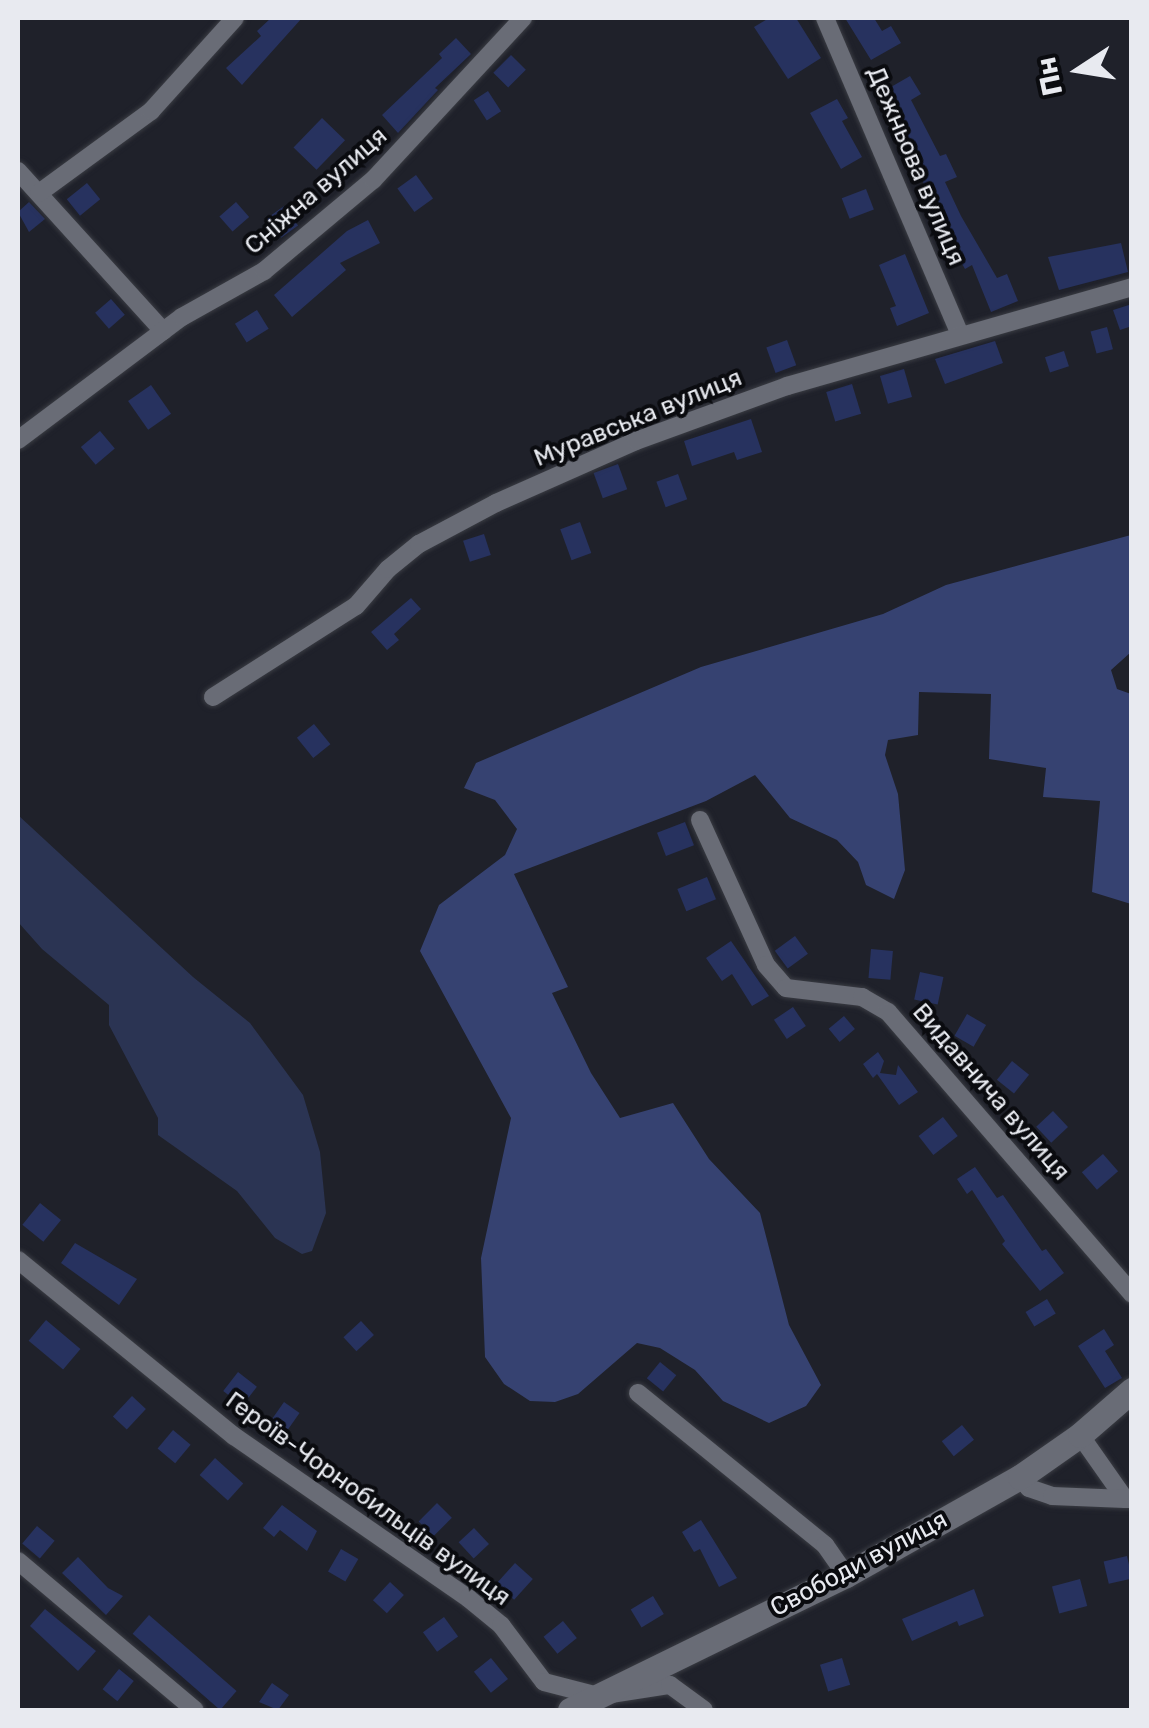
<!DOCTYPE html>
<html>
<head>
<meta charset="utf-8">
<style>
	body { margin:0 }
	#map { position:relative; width:1149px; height:1728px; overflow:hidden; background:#1f212a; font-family:Rubik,sans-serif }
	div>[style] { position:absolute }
	.green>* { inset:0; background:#2b3453 }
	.forest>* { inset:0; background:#364271 }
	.building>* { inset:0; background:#27325f; transform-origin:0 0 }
	.roads { filter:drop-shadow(0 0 2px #3a3c43) drop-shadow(0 0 2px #3a3c43) }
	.street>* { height:18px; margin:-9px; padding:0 9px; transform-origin:9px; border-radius:9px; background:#696c76 }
	.secondary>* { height:25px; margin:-12.5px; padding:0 12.5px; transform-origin:12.5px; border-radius:12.5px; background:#696c76 }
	span { translate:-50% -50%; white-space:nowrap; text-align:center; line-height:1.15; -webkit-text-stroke:8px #0a0b0f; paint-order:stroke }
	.street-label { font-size:25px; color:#e8eaf0 }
	.frame { position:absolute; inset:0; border:20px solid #e8eaf0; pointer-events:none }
	.north { position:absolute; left:1029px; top:20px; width:100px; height:100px; -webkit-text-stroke:8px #0a0b0f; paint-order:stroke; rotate:258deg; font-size:28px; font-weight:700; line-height:40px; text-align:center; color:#e8eaf0 }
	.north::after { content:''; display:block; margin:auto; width:35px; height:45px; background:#e8eaf0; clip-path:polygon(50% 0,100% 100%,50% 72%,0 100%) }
</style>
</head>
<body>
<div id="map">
	<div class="green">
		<i style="clip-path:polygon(18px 815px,193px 977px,250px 1023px,303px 1095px,320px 1152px,326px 1213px,312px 1251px,302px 1254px,275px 1238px,237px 1191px,158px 1135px,158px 1118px,109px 1025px,109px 1005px,42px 949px,18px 922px)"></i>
	</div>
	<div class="forest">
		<i style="clip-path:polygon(1131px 535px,1131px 652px,1111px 670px,1117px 689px,1131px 694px,1131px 904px,1092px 892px,1100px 801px,1043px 797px,1046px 768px,989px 759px,991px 694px,919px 692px,918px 735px,888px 740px,885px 755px,898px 794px,905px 870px,894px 899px,866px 885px,858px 862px,837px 840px,790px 818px,755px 775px,706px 801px,514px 874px,568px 987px,552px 993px,591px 1073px,620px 1118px,673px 1103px,709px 1159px,760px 1213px,789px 1325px,821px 1385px,806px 1406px,769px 1423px,723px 1401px,695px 1370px,660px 1348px,637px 1343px,578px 1394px,555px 1402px,530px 1401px,504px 1384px,485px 1357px,481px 1258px,511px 1118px,420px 951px,439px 905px,505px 855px,517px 829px,495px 800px,464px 788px,476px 763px,701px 667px,883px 614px,946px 585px)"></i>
	</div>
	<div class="building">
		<i style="clip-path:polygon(271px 18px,302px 18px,242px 85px,226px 68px,261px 36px,257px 31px)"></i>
		<i style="clip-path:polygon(769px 18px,796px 18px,821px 58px,788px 79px,754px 27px)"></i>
		<i style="clip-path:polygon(845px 18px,874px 18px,882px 31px,891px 26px,901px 43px,871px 60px)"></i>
		<i style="clip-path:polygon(456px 38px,471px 54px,435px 88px,438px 90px,398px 133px,382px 115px,442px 58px,439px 54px)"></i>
		<i style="left:511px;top:55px;width:21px;height:25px;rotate:45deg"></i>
		<i style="clip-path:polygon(910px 76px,921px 94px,911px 100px,940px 156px,946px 154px,957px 177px,945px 182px,961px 216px,997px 278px,1007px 274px,1018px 301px,991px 312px,972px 265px,965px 269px,953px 248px,958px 245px,927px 191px,899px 129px,904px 127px,884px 91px)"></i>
		<i style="left:488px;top:91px;width:24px;height:17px;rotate:57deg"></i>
		<i style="clip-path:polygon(837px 99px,848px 118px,842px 121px,862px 157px,841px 169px,810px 113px)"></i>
		<i style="left:322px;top:118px;width:32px;height:41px;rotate:44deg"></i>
		<i style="left:416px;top:175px;width:29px;height:23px;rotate:54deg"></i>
		<i style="left:87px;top:183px;width:21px;height:26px;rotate:51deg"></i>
		<i style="left:866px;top:189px;width:22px;height:26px;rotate:69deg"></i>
		<i style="clip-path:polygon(29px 202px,45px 219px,29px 232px,18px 212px)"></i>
		<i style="left:236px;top:202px;width:20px;height:22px;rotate:49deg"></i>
		<i style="left:284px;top:206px;width:24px;height:21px;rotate:54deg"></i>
		<i style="clip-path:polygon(368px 220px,380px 243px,340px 263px,346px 270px,292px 317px,274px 295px,347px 231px)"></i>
		<i style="clip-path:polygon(1121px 243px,1128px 272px,1059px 290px,1048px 257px)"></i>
		<i style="clip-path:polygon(905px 254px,929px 313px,897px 326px,890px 308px,896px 306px,879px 265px)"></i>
		<i style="left:111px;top:299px;width:21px;height:21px;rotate:49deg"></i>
		<i style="clip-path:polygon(1132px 304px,1132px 326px,1120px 330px,1113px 310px)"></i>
		<i style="left:257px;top:310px;width:22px;height:26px;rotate:58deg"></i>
		<i style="left:1107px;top:327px;width:23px;height:17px;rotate:75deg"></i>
		<i style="left:787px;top:340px;width:27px;height:22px;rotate:70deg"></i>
		<i style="clip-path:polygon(995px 341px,1003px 363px,945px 384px,935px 359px)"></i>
		<i style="left:1064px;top:351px;width:16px;height:20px;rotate:72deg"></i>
		<i style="left:904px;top:369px;width:29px;height:25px;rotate:74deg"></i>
		<i style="left:852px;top:384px;width:31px;height:27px;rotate:73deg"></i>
		<i style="left:151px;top:385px;width:35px;height:28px;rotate:55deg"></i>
		<i style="clip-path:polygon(751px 419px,762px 452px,737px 460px,734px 452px,692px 466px,684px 441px)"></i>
		<i style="left:100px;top:431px;width:23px;height:25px;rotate:50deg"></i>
		<i style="left:618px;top:464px;width:27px;height:26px;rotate:70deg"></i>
		<i style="left:678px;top:474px;width:27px;height:23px;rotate:70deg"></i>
		<i style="left:580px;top:522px;width:33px;height:21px;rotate:70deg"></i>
		<i style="left:484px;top:534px;width:22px;height:22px;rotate:72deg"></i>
		<i style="clip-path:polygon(411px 598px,421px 609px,394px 634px,399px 640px,387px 650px,371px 632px)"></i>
		<i style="left:314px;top:724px;width:26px;height:22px;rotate:51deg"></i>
		<i style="left:685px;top:822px;width:25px;height:30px;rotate:69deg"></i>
		<i style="left:707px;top:877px;width:24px;height:32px;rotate:68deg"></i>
		<i style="left:795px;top:936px;width:22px;height:25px;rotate:54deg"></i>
		<i style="clip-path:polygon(731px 941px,769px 996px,752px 1006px,732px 974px,722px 981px,706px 958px)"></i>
		<i style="left:871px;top:949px;width:22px;height:29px;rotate:5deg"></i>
		<i style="left:920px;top:972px;width:24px;height:28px;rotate:12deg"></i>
		<i style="left:793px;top:1007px;width:23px;height:23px;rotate:56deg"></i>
		<i style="left:967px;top:1014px;width:22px;height:25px;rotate:30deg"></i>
		<i style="left:844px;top:1016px;width:17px;height:20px;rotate:50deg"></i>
		<i style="clip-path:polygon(878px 1052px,884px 1061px,880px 1073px,896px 1075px,898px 1065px,918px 1092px,899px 1105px,877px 1074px,873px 1078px,863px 1064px)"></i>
		<i style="left:1012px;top:1061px;width:22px;height:24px;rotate:39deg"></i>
		<i style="left:1053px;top:1111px;width:22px;height:23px;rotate:47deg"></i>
		<i style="left:943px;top:1117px;width:24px;height:31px;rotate:52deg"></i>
		<i style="left:1103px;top:1154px;width:23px;height:28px;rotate:49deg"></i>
		<i style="clip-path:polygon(975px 1167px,997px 1198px,1003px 1195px,1042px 1251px,1046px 1249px,1064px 1273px,1040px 1291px,1002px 1244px,1005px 1241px,972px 1190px,967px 1194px,957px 1179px)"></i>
		<i style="left:40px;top:1203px;width:27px;height:28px;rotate:39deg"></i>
		<i style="clip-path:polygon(75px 1243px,137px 1279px,119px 1305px,61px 1263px)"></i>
		<i style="left:1047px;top:1299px;width:17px;height:25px;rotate:59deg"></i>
		<i style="left:46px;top:1320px;width:45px;height:27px;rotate:40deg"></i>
		<i style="left:361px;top:1321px;width:19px;height:24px;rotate:47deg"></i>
		<i style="clip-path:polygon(1104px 1329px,1114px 1345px,1105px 1351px,1122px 1378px,1105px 1388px,1078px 1346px)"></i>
		<i style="left:660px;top:1362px;width:21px;height:21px;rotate:39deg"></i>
		<i style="left:238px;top:1372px;width:24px;height:24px;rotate:38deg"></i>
		<i style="left:132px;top:1396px;width:19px;height:28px;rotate:43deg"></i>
		<i style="left:284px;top:1402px;width:19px;height:23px;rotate:35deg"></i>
		<i style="left:962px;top:1425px;width:19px;height:26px;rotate:51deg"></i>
		<i style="left:173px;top:1430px;width:23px;height:24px;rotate:40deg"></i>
		<i style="left:215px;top:1458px;width:38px;height:23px;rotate:42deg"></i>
		<i style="left:437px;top:1503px;width:21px;height:26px;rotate:45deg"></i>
		<i style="clip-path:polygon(282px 1505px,317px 1531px,307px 1551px,280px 1530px,274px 1537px,263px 1528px)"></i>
		<i style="clip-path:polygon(701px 1520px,737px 1578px,719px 1587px,700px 1549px,694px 1552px,682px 1532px)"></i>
		<i style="left:37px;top:1526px;width:23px;height:23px;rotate:40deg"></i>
		<i style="left:474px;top:1528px;width:22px;height:21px;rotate:47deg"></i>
		<i style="left:341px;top:1549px;width:20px;height:26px;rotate:30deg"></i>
		<i style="left:1127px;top:1556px;width:23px;height:24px;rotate:77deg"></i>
		<i style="clip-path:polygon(78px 1557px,108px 1588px,123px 1596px,106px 1615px,62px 1573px)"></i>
		<i style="left:515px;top:1563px;width:24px;height:28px;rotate:42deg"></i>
		<i style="left:1080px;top:1579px;width:28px;height:29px;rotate:75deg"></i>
		<i style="left:390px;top:1582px;width:19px;height:25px;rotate:43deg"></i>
		<i style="clip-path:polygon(974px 1589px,984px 1616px,959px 1626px,957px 1621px,912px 1641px,902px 1619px)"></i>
		<i style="left:653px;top:1596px;width:21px;height:26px;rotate:59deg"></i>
		<i style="clip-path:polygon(45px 1609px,96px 1651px,78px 1671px,30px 1626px)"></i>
		<i style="left:149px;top:1615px;width:116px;height:25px;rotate:41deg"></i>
		<i style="left:444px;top:1617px;width:24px;height:26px;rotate:54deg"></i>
		<i style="left:563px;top:1621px;width:22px;height:25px;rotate:51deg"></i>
		<i style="left:491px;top:1658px;width:27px;height:22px;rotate:51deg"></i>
		<i style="left:842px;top:1658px;width:28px;height:23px;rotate:73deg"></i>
		<i style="left:119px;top:1669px;width:19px;height:26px;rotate:39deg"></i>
		<i style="clip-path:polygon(272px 1683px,289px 1695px,278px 1710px,259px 1702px)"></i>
	</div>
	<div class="roads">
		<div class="street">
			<i style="left:825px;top:18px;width:344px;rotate:66.9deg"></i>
			<i style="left:18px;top:171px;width:216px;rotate:47.8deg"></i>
			<i style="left:39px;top:193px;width:139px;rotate:-36.2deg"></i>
			<i style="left:151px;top:111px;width:125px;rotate:-47.9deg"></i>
			<i style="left:18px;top:440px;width:205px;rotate:-36.9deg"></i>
			<i style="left:182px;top:317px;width:94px;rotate:-29.3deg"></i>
			<i style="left:264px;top:271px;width:142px;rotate:-39.9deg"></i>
			<i style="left:373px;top:180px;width:221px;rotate:-47.2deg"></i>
			<i style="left:213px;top:697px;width:169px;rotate:-32.5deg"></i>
			<i style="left:356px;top:606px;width:49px;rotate:-49.1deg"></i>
			<i style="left:388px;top:569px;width:40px;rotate:-39deg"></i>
			<i style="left:419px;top:544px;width:87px;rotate:-28deg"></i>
			<i style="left:496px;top:503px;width:153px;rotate:-23.9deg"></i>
			<i style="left:636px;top:441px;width:161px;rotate:-20deg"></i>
			<i style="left:787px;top:386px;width:359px;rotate:-16deg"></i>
			<i style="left:700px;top:820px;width:159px;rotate:65.5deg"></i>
			<i style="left:766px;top:965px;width:30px;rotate:49deg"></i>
			<i style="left:786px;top:988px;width:77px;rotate:6.8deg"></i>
			<i style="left:862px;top:997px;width:30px;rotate:30deg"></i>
			<i style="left:888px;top:1012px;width:373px;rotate:49.1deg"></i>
			<i style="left:18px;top:1260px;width:279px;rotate:39.2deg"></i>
			<i style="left:234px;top:1436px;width:285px;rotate:34.7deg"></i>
			<i style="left:468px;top:1598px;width:43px;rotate:39.3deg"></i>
			<i style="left:501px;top:1625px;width:71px;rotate:53deg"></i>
			<i style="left:544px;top:1682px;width:56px;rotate:14.5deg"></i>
			<i style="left:598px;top:1696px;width:73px;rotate:-8.7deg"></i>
			<i style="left:670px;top:1685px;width:42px;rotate:36.3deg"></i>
			<i style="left:638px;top:1393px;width:241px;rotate:39.1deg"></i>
			<i style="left:825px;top:1545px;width:37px;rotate:55deg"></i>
			<i style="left:1080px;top:1435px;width:78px;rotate:54.9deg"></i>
			<i style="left:1125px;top:1499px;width:6px"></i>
			<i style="left:1020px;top:1477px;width:14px;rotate:51deg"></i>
			<i style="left:1029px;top:1488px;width:24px;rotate:19deg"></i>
			<i style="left:1052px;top:1496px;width:73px;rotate:2.4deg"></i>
			<i style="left:18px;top:1561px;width:231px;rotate:40.1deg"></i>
		</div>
		<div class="secondary">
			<i style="left:570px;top:1710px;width:307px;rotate:-26.1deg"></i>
			<i style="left:846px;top:1575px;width:200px;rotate:-29.4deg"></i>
			<i style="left:1020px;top:1477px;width:73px;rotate:-35deg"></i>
			<i style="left:1080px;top:1435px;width:69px;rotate:-40.9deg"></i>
		</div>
	</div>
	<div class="street-label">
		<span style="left:916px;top:166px;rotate:67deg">Дежньова вулиця</span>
		<span style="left:316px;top:191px;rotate:-41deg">Сніжна вулиця</span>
		<span style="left:638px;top:418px;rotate:-22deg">Муравська вулиця</span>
		<span style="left:991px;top:1092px;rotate:49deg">Видавнича вулиця</span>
		<span style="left:368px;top:1499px;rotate:36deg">Героїв-Чорнобильців вулиця</span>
		<span style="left:859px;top:1564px;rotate:-28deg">Свободи вулиця</span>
	</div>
	<div class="frame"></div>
	<div class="north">Пн</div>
</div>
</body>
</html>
